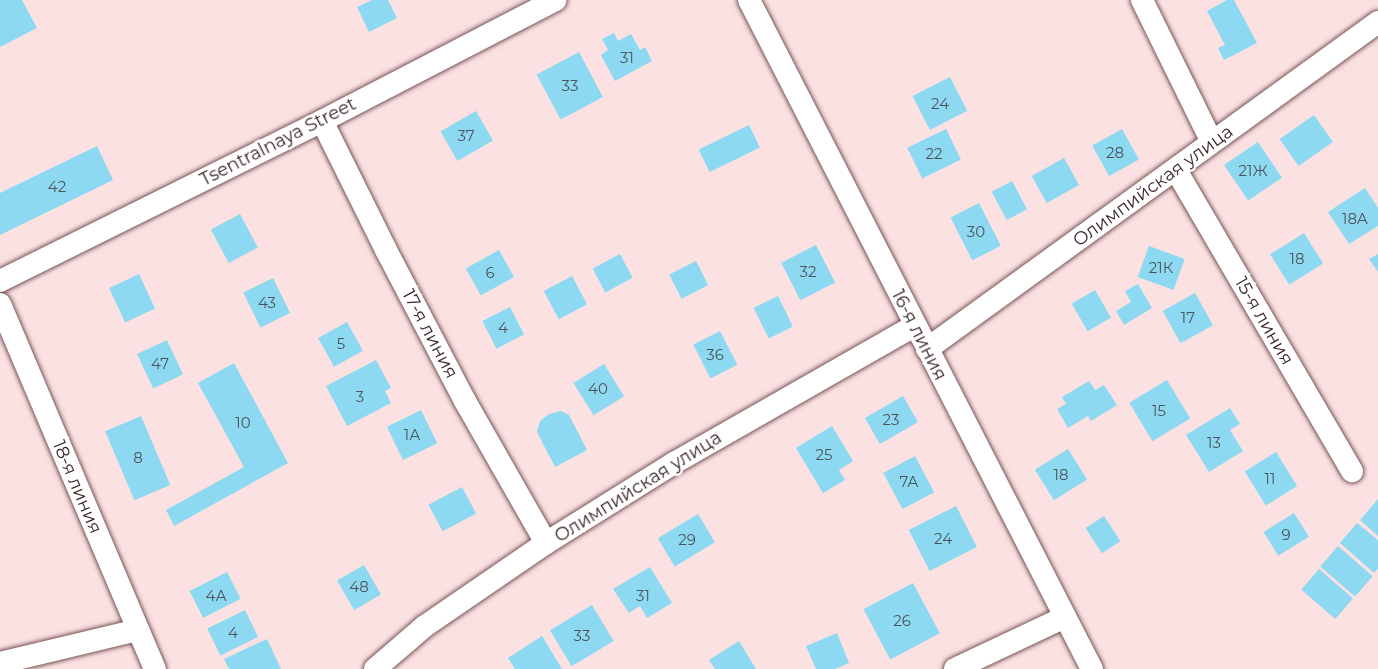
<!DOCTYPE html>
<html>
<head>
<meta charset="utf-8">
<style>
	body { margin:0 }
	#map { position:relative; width:1378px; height:669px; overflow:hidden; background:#fbe1e2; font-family:Montserrat,sans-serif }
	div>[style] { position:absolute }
	.building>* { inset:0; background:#8dd9f2; transform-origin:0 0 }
	.roads { filter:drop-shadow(0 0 2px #785456) drop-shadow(0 0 2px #785456) }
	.street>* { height:22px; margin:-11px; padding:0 11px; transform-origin:11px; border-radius:11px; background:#fff }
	span { translate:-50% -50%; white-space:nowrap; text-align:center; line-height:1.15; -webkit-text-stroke:5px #fff; paint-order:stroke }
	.number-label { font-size:15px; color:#4d545b }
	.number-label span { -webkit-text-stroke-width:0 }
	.street-label { font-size:18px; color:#382829 }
</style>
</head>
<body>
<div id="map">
	<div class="building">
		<i style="clip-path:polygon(0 0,22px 0,37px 28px,0 47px)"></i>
		<i style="clip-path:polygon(372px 0,388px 0,397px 18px,369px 32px,357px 7px)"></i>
		<i style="clip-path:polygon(1227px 0,1234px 0,1257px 43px,1224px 60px,1218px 48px,1225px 45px,1207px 11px)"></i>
		<i style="clip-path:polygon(614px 33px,618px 41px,631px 34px,640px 50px,645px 47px,652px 61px,615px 81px,601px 55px,608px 50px,602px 39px)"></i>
		<i style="left:579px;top:52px;width:51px;height:48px;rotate:62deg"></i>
		<i style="left:950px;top:77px;width:38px;height:42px;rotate:63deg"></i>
		<i style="left:476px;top:111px;width:34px;height:41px;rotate:60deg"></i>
		<i style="left:1314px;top:115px;width:33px;height:42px;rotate:55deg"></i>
		<i style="left:749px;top:125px;width:25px;height:56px;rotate:64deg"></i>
		<i style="left:946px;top:129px;width:34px;height:43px;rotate:64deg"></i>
		<i style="left:1122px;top:129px;width:35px;height:34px;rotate:61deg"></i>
		<i style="left:1258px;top:142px;width:43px;height:41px;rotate:56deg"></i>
		<i style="clip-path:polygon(97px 146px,113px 180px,0 235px,0 193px)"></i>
		<i style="left:1064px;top:158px;width:31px;height:37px;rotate:61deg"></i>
		<i style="left:1012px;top:181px;width:32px;height:23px;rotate:62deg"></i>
		<i style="clip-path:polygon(1365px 188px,1378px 208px,1378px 226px,1349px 244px,1328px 212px)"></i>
		<i style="left:979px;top:203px;width:48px;height:32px;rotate:63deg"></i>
		<i style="left:240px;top:214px;width:38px;height:33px;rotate:62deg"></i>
		<i style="left:1304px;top:233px;width:36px;height:40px;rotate:58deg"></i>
		<i style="left:816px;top:245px;width:42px;height:39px;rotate:63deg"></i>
		<i style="left:1149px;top:246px;width:38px;height:33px;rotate:20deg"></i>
		<i style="left:499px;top:250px;width:31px;height:38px;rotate:61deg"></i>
		<i style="left:620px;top:254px;width:27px;height:31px;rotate:62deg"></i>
		<i style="clip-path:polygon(1378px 254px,1378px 272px,1369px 259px)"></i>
		<i style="left:696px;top:261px;width:27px;height:30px;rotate:63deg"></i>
		<i style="left:139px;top:274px;width:38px;height:33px;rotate:65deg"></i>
		<i style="left:572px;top:276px;width:32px;height:32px;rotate:62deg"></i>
		<i style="left:273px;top:278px;width:39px;height:33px;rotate:64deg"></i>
		<i style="clip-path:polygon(1138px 284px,1152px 308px,1124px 325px,1116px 311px,1131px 302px,1125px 291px)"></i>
		<i style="left:1095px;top:290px;width:32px;height:27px;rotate:60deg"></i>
		<i style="left:1195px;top:293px;width:37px;height:37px;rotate:61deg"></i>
		<i style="left:778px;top:296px;width:34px;height:27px;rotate:64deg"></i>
		<i style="left:510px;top:307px;width:31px;height:31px;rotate:63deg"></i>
		<i style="left:347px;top:322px;width:33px;height:33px;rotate:61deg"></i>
		<i style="left:720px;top:331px;width:38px;height:30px;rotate:63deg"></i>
		<i style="left:167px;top:340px;width:38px;height:33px;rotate:65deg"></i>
		<i style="clip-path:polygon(376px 360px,391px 388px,385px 391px,391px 403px,347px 426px,326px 386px)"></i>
		<i style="clip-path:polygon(234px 363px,288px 463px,174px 526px,166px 510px,244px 467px,198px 383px)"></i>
		<i style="left:604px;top:364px;width:38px;height:36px;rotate:58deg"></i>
		<i style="left:1167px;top:380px;width:45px;height:44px;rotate:59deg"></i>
		<i style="clip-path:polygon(1089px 381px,1095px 390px,1104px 385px,1117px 405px,1091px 421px,1088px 416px,1068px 428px,1057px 409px,1066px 404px,1062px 397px)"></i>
		<i style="left:903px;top:396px;width:30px;height:44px;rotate:60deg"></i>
		<i style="clip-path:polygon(1230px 408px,1240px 424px,1230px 430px,1243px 451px,1209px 472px,1186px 435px)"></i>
		<i style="left:421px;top:410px;width:37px;height:38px;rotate:64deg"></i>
		<i style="clip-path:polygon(561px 411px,569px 415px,587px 450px,555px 467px,537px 432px,540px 421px,549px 414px)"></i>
		<i style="left:141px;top:416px;width:75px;height:39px;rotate:67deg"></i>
		<i style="clip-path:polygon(832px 426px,853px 461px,839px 470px,845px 480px,823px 493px,796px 448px)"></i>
		<i style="left:1068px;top:449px;width:36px;height:39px;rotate:58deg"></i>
		<i style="left:1276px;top:452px;width:40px;height:37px;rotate:58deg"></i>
		<i style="left:915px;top:456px;width:41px;height:36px;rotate:62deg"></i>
		<i style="left:462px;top:487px;width:30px;height:38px;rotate:62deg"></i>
		<i style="clip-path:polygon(1378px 499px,1378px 536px,1360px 520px)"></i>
		<i style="left:956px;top:506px;width:46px;height:53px;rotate:63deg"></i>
		<i style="left:1294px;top:513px;width:28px;height:36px;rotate:58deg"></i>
		<i style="left:698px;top:514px;width:33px;height:47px;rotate:59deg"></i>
		<i style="left:1104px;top:516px;width:30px;height:22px;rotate:57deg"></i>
		<i style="clip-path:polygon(1357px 523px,1378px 540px,1378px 569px,1374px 573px,1340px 543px)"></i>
		<i style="left:1338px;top:546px;width:46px;height:27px;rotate:41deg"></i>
		<i style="left:364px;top:565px;width:34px;height:31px;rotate:60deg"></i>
		<i style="clip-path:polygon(650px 567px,672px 603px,647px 618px,640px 606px,629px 613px,613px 589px)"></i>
		<i style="left:1319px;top:569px;width:45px;height:27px;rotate:41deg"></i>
		<i style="left:227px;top:572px;width:30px;height:42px;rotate:63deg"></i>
		<i style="left:913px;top:583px;width:57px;height:56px;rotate:62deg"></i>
		<i style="left:592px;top:605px;width:42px;height:49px;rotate:59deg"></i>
		<i style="left:245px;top:610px;width:30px;height:42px;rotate:64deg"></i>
		<i style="clip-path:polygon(837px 633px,849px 663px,835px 669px,816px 669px,806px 646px)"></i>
		<i style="clip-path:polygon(542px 636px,562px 669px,515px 669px,508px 658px)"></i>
		<i style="clip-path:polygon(267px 639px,281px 669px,229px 669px,224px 659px)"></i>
		<i style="clip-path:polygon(739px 641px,756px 669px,715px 669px,709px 660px)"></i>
	</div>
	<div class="roads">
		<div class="street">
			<i style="left:749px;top:0;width:752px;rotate:62.86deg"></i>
			<i style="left:1142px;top:0;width:158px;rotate:63.8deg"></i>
			<i style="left:322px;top:121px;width:144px;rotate:63.6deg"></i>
			<i style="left:386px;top:250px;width:170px;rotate:62.4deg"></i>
			<i style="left:465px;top:401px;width:163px;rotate:60.3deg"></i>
			<i style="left:1176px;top:170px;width:349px;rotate:59.7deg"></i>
			<i style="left:0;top:281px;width:360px;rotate:-26.4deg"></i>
			<i style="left:322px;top:121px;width:263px;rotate:-27.4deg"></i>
			<i style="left:0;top:304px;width:397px;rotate:67deg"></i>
			<i style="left:927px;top:349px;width:557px;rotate:-35.94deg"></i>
			<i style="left:0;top:663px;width:141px;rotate:-13.5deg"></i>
			<i style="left:375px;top:669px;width:66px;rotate:-40.7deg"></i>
			<i style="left:425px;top:626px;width:147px;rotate:-34.4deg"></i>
			<i style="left:546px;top:543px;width:151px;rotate:-32deg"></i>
			<i style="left:674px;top:463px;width:276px;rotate:-29.7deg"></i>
			<i style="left:955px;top:669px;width:122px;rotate:-25.3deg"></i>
		</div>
	</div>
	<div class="number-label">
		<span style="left:627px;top:58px">31</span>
		<span style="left:570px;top:86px">33</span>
		<span style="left:940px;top:104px">24</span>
		<span style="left:466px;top:136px">37</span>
		<span style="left:1115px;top:153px">28</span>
		<span style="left:934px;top:154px">22</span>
		<span style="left:1253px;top:171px">21Ж</span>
		<span style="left:57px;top:187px">42</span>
		<span style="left:1355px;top:219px">18А</span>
		<span style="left:976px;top:232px">30</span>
		<span style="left:1297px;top:259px">18</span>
		<span style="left:1161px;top:268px">21К</span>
		<span style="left:808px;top:272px">32</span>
		<span style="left:490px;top:273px">6</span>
		<span style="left:267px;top:303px">43</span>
		<span style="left:1188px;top:318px">17</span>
		<span style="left:503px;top:328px">4</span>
		<span style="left:341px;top:344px">5</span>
		<span style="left:715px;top:355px">36</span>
		<span style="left:160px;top:364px">47</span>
		<span style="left:598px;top:389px">40</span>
		<span style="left:360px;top:397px">3</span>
		<span style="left:1159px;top:411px">15</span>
		<span style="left:891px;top:420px">23</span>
		<span style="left:243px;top:423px">10</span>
		<span style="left:412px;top:435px">1А</span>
		<span style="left:1214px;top:443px">13</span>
		<span style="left:824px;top:455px">25</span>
		<span style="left:138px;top:458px">8</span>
		<span style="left:1061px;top:475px">18</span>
		<span style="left:1270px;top:479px">11</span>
		<span style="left:909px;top:482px">7А</span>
		<span style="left:1286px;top:535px">9</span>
		<span style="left:943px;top:539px">24</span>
		<span style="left:687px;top:540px">29</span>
		<span style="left:359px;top:587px">48</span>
		<span style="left:216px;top:596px">4А</span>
		<span style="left:643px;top:596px">31</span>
		<span style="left:902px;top:621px">26</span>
		<span style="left:233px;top:633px">4</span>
		<span style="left:582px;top:636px">33</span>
	</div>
	<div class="street-label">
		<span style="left:278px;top:142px;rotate:-27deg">Tsentralnaya Street</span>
		<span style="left:1153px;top:186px;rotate:-36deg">Олимпийская улица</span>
		<span style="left:1264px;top:321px;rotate:60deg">15-я линия</span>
		<span style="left:430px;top:334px;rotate:62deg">17-я линия</span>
		<span style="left:919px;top:335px;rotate:63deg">16-я линия</span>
		<span style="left:77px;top:487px;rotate:67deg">18-я линия</span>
		<span style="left:638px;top:487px;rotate:-32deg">Олимпийская улица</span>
	</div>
</div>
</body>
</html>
